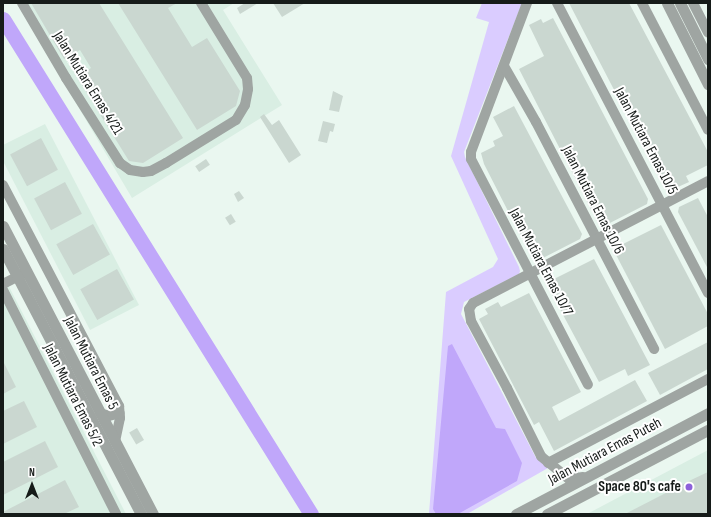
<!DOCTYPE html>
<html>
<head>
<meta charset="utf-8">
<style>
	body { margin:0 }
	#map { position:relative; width:711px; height:517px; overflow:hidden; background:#eaf7f0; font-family:"Sofia Sans Condensed",sans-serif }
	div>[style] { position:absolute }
	.built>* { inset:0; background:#d9eee3 }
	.green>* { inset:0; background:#daccff }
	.water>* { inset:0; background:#c0a7fa }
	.river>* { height:15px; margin:-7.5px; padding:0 7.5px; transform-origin:7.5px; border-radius:7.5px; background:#c0a7fa }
	.building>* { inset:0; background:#cad7d0; transform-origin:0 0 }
	.minor>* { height:10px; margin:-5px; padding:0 5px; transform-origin:5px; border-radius:5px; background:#9fa5a2 }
	.tertiary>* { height:11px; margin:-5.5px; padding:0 5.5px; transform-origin:5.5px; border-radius:5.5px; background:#9fa5a2 }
	.dots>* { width:11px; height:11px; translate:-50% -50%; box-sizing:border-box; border:2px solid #fff; border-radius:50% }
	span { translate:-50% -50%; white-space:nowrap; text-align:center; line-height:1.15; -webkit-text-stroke:4px #fff; paint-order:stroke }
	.street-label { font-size:15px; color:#161b19 }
	.poi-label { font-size:15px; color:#161b19; font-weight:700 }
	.right { translate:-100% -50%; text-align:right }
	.frame { position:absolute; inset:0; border:4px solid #161b19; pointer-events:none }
	.north { position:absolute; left:12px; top:465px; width:40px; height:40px; -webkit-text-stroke:3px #fff; paint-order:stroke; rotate:0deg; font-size:11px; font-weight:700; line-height:16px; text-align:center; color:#161b19 }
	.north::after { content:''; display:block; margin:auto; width:14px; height:18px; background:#161b19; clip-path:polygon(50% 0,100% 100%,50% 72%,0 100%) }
</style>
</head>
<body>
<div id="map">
	<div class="built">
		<i style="clip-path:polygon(17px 3px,234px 3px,223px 10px,282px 105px,132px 198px)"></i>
		<i style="clip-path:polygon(45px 124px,139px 305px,90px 330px,3px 161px,3px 145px)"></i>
		<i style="clip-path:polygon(3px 275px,126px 514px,3px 514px)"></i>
		<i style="clip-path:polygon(708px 450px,708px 514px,587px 514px)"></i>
	</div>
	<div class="green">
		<i style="clip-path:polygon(482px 3px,522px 3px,464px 152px,465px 157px,519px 267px,520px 271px,519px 274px,464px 302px,461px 314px,536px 458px,548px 468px,467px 514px,429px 514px,446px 292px,493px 267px,498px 259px,451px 156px,489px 22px,476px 18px)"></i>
	</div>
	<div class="water">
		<i style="clip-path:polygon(452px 344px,496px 428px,505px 429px,522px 463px,517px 481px,458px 514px,436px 514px,433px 509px,448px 346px)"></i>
	</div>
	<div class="river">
		<i style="left:3px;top:19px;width:583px;rotate:58.11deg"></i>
	</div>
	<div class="building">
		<i style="clip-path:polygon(31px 3px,99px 3px,183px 138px,143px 163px,129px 161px,77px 77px,91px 68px,80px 50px,64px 59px)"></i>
		<i style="clip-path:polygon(118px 3px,177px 3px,168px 8px,192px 47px,207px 38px,240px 91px,236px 106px,197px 130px)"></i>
		<i style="clip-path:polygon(245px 3px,258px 3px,240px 14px,237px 8px)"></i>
		<i style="clip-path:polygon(273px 3px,305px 3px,282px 17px)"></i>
		<i style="clip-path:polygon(569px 3px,629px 3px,708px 152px,708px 165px,686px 176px,689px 182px,669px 191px,666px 190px)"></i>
		<i style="clip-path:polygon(553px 18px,648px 199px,647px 204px,604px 226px,599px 225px,519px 69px,544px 56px,529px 25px,541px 19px,543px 23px)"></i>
		<i style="clip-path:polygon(333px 91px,343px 96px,339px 112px,329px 110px)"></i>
		<i style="clip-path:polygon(514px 106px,582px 234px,580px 239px,539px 260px,536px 254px,531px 256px,484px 164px,481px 153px,495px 146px,493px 141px,503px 136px,493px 117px)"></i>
		<i style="clip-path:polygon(264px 114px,272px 125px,279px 120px,301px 155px,289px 163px,260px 117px)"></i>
		<i style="clip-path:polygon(323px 121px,335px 124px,333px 132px,330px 131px,327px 143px,318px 141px)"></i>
		<i style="left:41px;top:138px;width:36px;height:35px;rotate:62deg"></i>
		<i style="left:206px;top:159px;width:7px;height:13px;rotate:56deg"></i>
		<i style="left:65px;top:182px;width:36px;height:35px;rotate:62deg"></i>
		<i style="clip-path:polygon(239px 191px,244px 198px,238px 202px,234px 194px)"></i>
		<i style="clip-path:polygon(698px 198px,708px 217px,708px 269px,678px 212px,679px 207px)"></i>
		<i style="left:231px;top:214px;width:9px;height:7px;rotate:58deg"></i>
		<i style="left:93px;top:224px;width:35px;height:42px;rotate:61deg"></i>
		<i style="clip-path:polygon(661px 225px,708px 314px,708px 326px,665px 349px,613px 249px)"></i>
		<i style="clip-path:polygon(594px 259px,650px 365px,628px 376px,625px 369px,599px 382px,546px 283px)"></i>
		<i style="left:117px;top:269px;width:35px;height:42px;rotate:61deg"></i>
		<i style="clip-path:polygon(529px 293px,581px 392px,552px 407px,559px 421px,635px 380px,647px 401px,554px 451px,539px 422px,534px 425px,479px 319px,488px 314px,485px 309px,498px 302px,501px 307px)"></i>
		<i style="clip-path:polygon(708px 342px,708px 369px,660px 395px,648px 373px)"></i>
		<i style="clip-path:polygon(3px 361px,16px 387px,3px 394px)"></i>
		<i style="clip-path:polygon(24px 401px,37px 427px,3px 444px,3px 411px)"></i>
		<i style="left:137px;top:428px;width:14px;height:9px;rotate:60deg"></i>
		<i style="clip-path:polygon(45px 441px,58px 467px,3px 495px,3px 462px)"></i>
		<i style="clip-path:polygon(708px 472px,708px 514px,625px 514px,691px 480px)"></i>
		<i style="clip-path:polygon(65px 480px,79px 507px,64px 514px,3px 514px,3px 512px)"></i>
	</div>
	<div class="minor">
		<i style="left:22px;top:3px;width:87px;rotate:59.6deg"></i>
		<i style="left:66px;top:78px;width:101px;rotate:57.6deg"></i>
		<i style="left:120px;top:163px;width:12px;rotate:35deg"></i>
		<i style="left:130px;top:170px;width:13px;rotate:9deg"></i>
		<i style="left:143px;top:172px;width:8px;rotate:-7deg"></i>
		<i style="left:151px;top:171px;width:17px;rotate:-28deg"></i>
		<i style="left:166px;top:163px;width:82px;rotate:-31.6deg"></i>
		<i style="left:236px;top:120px;width:17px;rotate:-59deg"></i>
		<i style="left:245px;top:105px;width:16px;rotate:-79deg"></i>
		<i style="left:248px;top:89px;width:11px;rotate:-95deg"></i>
		<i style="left:247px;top:78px;width:88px;rotate:-121.5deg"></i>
		<i style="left:527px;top:3px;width:159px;rotate:110.6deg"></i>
		<i style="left:471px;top:152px;width:7px;rotate:90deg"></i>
		<i style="left:471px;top:159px;width:254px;rotate:62.6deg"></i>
		<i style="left:557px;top:3px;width:327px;rotate:62.5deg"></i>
		<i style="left:642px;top:3px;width:143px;rotate:62.5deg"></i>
		<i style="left:693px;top:3px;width:33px;rotate:63deg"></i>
		<i style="left:504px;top:66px;width:64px;rotate:60.3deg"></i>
		<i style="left:536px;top:122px;width:256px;rotate:62.5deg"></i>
		<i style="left:3px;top:185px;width:250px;rotate:62.3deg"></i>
		<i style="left:119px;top:406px;width:12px;rotate:85deg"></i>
		<i style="left:120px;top:418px;width:24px;rotate:102deg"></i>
		<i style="left:3px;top:284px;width:25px;rotate:-27deg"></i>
		<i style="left:3px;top:290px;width:251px;rotate:63.2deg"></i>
		<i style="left:100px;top:413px;width:9px;rotate:18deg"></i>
		<i style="left:109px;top:416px;width:11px;rotate:-15deg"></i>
		<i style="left:548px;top:463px;width:181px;rotate:-27.7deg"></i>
		<i style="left:583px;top:477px;width:14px;rotate:172deg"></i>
		<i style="left:569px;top:479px;width:36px;rotate:-141deg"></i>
		<i style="left:541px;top:456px;width:76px;rotate:-116.6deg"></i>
		<i style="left:507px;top:388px;width:76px;rotate:-118.2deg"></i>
		<i style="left:471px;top:321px;width:12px;rotate:-99deg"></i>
		<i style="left:469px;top:309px;width:7px;rotate:-56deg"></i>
		<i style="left:473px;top:303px;width:265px;rotate:-27.4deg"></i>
	</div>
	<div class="tertiary">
		<i style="left:667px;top:3px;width:91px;rotate:63.2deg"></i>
		<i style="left:680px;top:3px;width:63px;rotate:63.4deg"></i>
		<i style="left:3px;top:226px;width:325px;rotate:62.5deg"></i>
		<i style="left:3px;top:249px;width:299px;rotate:62.5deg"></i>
		<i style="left:516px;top:514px;width:217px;rotate:-27.7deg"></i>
		<i style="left:547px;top:514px;width:182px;rotate:-27.6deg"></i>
	</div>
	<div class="dots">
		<i style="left:689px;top:487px;background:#8d60da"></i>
	</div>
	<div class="street-label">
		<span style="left:88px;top:83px;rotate:58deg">Jalan Mutiara Emas 4/21</span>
		<span style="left:646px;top:141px;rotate:62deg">Jalan Mutiara Emas 10/5</span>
		<span style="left:593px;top:200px;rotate:63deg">Jalan Mutiara Emas 10/6</span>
		<span style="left:541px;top:262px;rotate:62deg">Jalan Mutiara Emas 10/7</span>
		<span style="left:91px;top:363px;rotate:63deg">Jalan Mutiara Emas 5</span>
		<span style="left:73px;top:395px;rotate:63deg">Jalan Mutiara Emas 5/2</span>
		<span style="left:605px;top:451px;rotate:-28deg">Jalan Mutiara Emas Puteh</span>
	</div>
	<div class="poi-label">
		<span class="right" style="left:681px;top:487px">Space 80's cafe</span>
	</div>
	<div class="frame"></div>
	<div class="north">N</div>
</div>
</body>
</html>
